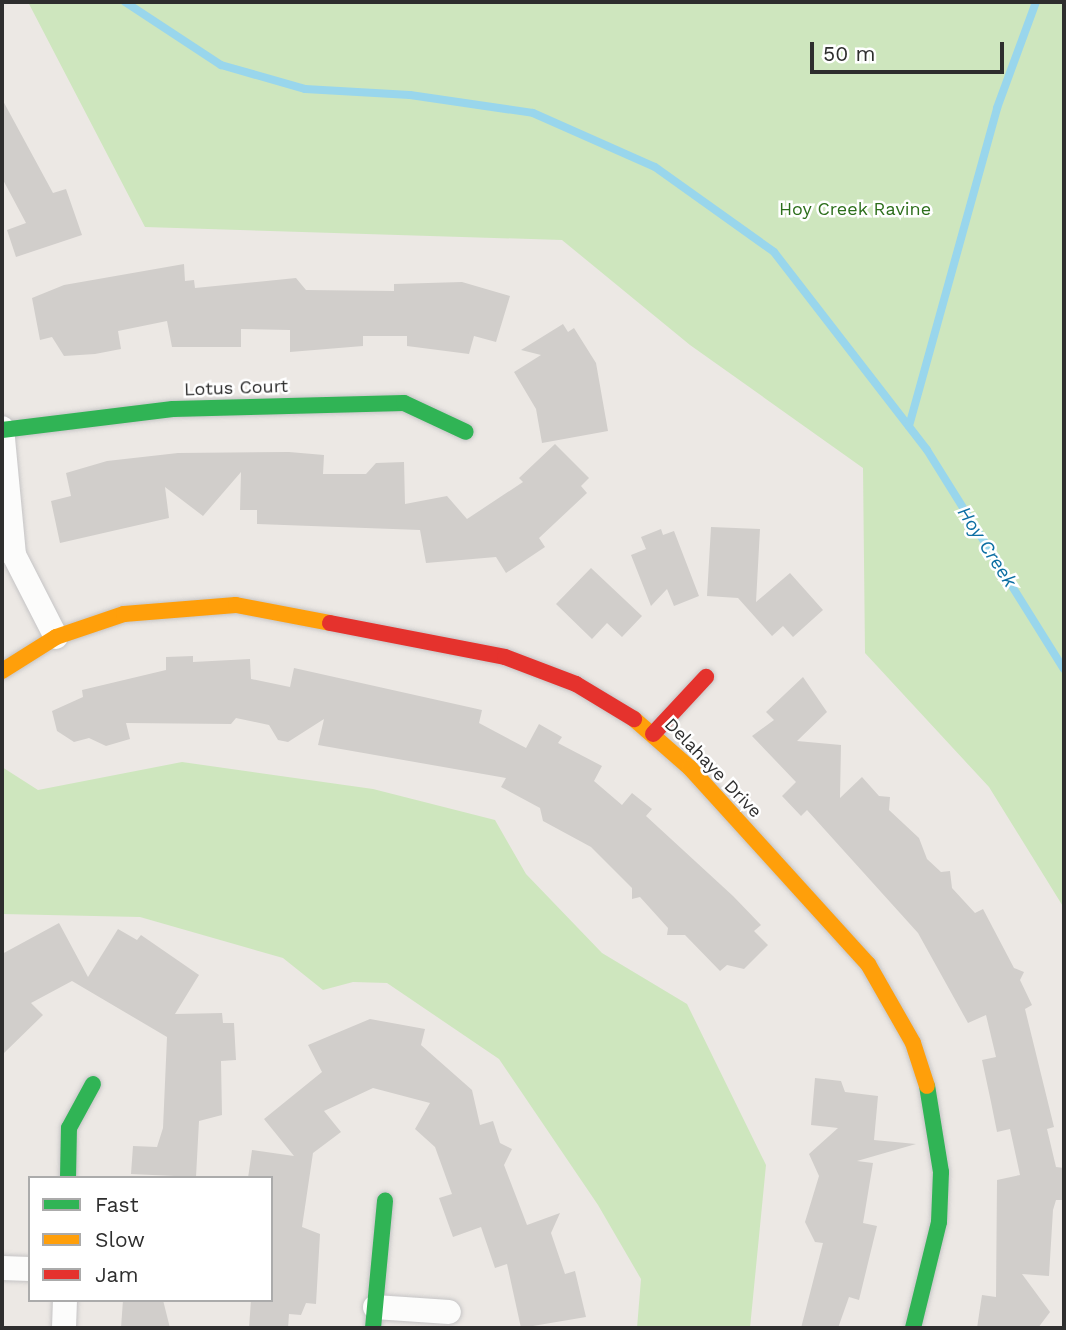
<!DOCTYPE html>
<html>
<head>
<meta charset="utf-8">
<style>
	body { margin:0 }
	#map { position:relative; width:1066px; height:1330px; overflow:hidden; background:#ece8e4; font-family:"Work Sans",sans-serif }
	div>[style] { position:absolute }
	.green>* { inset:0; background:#cee6be }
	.stream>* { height:8px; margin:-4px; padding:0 4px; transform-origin:4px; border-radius:4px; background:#99d6ec }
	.building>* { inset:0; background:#d1cecb }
	.roads { filter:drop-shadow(0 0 2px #c5c4c5) drop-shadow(0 0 2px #c5c4c5) }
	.street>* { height:24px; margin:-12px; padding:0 12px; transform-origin:12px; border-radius:12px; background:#fcfcfb }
	.fast>* { height:16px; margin:-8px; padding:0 8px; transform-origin:8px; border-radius:8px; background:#30b455 }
	.slow>* { height:16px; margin:-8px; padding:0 8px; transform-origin:8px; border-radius:8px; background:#ff9f0a }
	.jam>* { height:16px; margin:-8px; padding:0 8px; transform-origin:8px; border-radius:8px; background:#e5322d }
	span { translate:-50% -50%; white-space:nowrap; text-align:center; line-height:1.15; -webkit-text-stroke:5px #fff; paint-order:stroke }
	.park-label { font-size:18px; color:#2c6e1b }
	.street-label { font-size:18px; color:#2e2e2e }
	.water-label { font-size:19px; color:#0d6fa3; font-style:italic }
	.frame { position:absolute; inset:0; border:4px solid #2e2e2e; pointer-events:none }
	.legend { position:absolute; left:28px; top:1176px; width:245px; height:126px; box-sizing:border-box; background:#fff; border:2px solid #ababab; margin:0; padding:9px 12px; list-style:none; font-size:21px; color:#2e2e2e }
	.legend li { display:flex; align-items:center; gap:14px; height:35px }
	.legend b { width:35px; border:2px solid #ababab }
	.scale { position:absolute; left:810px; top:42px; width:194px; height:32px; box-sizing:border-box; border:4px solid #2e2e2e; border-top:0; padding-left:9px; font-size:21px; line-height:24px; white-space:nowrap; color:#2e2e2e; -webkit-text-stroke:5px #fff; paint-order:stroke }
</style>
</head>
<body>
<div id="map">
	<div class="green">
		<i style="clip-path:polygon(28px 2px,1064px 2px,1064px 908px,989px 787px,865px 653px,863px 468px,690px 345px,562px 240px,145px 227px)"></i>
		<i style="clip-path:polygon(182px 762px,373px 789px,495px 820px,526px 874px,602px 953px,687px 1004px,766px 1165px,750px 1328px,637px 1328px,641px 1279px,598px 1205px,499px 1059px,387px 983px,353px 982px,323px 990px,283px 958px,140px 917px,2px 914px,2px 767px,38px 790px)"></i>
	</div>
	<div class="stream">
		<i style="left:125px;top:2px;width:115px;rotate:33.3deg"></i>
		<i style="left:221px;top:65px;width:87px;rotate:15.9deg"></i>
		<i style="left:305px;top:89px;width:105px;rotate:3.3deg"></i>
		<i style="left:410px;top:95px;width:124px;rotate:8.3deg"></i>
		<i style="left:533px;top:113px;width:133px;rotate:23.9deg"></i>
		<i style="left:655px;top:167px;width:146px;rotate:35.5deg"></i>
		<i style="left:774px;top:252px;width:250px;rotate:52.3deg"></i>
		<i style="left:927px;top:450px;width:258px;rotate:58deg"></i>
		<i style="left:909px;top:426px;width:330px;rotate:-74.5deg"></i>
		<i style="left:997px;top:108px;width:113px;rotate:-69.8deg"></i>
	</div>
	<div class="building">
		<i style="clip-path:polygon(2px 99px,53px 193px,66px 189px,82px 235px,16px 257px,7px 230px,26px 223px,2px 178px)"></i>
		<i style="clip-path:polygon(184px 264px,185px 281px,194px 280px,195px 288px,296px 278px,306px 290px,394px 291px,394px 284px,462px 282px,510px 296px,496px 342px,474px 336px,469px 354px,407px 346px,407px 336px,363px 336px,363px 346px,290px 352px,290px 330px,241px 329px,241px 347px,172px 347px,167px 321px,118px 331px,121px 349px,95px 354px,64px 356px,52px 337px,40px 340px,32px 298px,64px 285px)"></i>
		<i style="clip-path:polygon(563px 324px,568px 332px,574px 328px,596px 363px,608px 431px,542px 443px,536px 409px,514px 372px,541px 355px,521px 350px)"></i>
		<i style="clip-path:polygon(555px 444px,589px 478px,581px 486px,587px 493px,539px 538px,545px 547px,506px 573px,496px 557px,426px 563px,420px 530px,257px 524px,257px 510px,240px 510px,241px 472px,203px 516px,165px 487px,169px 518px,60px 543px,51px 501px,71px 496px,66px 473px,107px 461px,178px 453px,289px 452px,324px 455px,323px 474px,366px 474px,376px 463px,404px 462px,405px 504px,447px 496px,467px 519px,523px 482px,519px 478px)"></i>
		<i style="clip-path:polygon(711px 527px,760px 529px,756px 602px,790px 573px,823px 610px,793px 637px,783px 626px,772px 636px,738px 598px,707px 596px)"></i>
		<i style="clip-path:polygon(661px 529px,663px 535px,674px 531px,699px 596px,674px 606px,667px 589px,651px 606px,631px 555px,646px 549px,641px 537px)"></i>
		<i style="clip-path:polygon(591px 568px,642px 616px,622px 637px,607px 623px,592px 639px,556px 604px)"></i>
		<i style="clip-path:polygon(193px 656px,193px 662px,250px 659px,251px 679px,290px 687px,294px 668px,482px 710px,479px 723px,526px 748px,539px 724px,562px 737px,558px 743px,602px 766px,594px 781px,622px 805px,632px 793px,652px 809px,646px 816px,733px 896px,761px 925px,754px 931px,768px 945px,744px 969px,727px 965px,720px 971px,685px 935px,667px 935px,668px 928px,640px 897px,632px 899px,632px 888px,591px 847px,543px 821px,540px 808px,501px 787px,506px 778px,318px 745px,324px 719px,288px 742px,278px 740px,269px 725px,236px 718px,231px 724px,126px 723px,130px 739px,106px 746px,89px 738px,74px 742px,57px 731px,52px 711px,83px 697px,82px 690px,166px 670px,166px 657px)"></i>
		<i style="clip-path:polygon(803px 677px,827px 712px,797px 741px,841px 745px,840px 798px,862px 777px,879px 796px,890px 797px,889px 810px,919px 838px,927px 859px,941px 872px,950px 871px,952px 888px,975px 913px,983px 909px,1014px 968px,1024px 972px,1020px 980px,1032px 1005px,1025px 1009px,1054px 1127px,1047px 1129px,1056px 1167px,1064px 1168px,1062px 1200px,1056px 1200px,1053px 1210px,1049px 1276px,1022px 1274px,1050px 1312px,1038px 1328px,977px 1328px,982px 1295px,996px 1297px,997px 1180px,1020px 1175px,1010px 1129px,997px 1132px,991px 1102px,982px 1060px,996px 1057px,986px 1015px,968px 1023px,918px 933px,807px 810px,801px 816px,782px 796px,796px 782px,752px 736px,774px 720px,766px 712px)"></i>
		<i style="clip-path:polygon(59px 923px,88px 977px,118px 929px,137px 940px,141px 935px,199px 975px,175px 1014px,222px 1013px,223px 1023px,234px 1023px,236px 1060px,221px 1061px,222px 1115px,199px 1121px,196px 1177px,131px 1174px,133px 1146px,157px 1147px,163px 1128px,167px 1037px,72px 981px,31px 1003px,43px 1015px,2px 1055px,2px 954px)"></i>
		<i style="clip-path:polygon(370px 1019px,425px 1029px,421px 1045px,472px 1090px,480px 1125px,493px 1121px,500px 1143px,512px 1149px,504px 1165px,527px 1225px,560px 1213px,551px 1233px,565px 1274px,575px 1271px,586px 1317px,521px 1328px,507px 1264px,495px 1268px,481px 1227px,453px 1237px,439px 1198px,452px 1194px,435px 1147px,415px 1129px,430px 1103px,373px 1088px,324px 1111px,341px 1132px,313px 1153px,302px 1227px,320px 1234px,316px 1304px,306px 1303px,301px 1315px,289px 1314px,288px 1328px,249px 1328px,251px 1300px,271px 1300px,271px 1178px,248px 1178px,252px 1150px,294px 1156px,264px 1119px,322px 1072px,308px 1045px)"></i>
		<i style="clip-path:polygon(815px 1078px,841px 1081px,845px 1092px,878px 1096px,874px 1140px,916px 1144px,857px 1161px,873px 1163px,863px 1223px,877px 1226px,859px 1300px,849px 1297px,838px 1328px,801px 1328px,823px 1243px,815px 1242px,805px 1222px,819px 1176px,809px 1154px,838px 1128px,811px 1125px)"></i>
		<i style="clip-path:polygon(123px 1300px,163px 1300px,170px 1328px,121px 1328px)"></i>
	</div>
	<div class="roads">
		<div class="street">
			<i style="left:2px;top:428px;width:128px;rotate:84.6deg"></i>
			<i style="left:14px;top:555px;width:92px;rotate:62.9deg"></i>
			<i style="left:2px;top:1268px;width:28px;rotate:2deg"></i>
			<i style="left:375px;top:1307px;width:74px;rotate:3.9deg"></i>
			<i style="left:64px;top:1328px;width:28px;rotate:-88deg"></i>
		</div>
		<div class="fast">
			<i style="left:2px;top:430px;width:172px;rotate:-7deg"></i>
			<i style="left:173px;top:409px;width:231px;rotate:-1.5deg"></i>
			<i style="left:404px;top:403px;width:68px;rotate:25.1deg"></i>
			<i style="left:68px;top:1178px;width:50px;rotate:-88.9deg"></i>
			<i style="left:69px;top:1128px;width:50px;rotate:-61.4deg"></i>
			<i style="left:373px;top:1328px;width:128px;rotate:-84.6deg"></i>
			<i style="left:913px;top:1328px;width:109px;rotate:-76.2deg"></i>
			<i style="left:939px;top:1222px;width:50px;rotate:-87.7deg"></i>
			<i style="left:941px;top:1172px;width:87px;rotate:-99.2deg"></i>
		</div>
		<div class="slow">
			<i style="left:2px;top:671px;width:64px;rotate:-32.2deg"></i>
			<i style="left:56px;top:637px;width:72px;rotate:-18.7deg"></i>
			<i style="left:124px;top:614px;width:112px;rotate:-4.6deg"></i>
			<i style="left:236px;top:605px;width:96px;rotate:10.8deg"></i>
			<i style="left:634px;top:719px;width:74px;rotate:41.2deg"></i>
			<i style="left:690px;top:768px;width:265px;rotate:47.8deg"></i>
			<i style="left:868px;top:964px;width:91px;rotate:60.3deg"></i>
			<i style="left:913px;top:1043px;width:45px;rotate:72deg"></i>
		</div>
		<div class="jam">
			<i style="left:330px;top:623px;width:178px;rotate:11deg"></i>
			<i style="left:505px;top:657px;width:76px;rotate:20.8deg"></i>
			<i style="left:576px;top:684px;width:68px;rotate:31.1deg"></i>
			<i style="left:653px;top:734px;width:78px;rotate:-47.1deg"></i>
		</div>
	</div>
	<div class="park-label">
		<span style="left:855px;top:209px">Hoy Creek Ravine</span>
	</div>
	<div class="street-label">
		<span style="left:236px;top:388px;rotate:-2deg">Lotus Court</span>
		<span style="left:713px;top:768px;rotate:46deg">Delahaye Drive</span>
	</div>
	<div class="water-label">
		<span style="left:987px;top:547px;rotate:57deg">Hoy Creek</span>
	</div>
	<div class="frame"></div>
	<ul class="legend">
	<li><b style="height:9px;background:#30b455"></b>Fast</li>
	<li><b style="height:9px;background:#ff9f0a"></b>Slow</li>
	<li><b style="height:9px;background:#e5322d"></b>Jam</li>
	</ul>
	<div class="scale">50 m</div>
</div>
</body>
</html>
